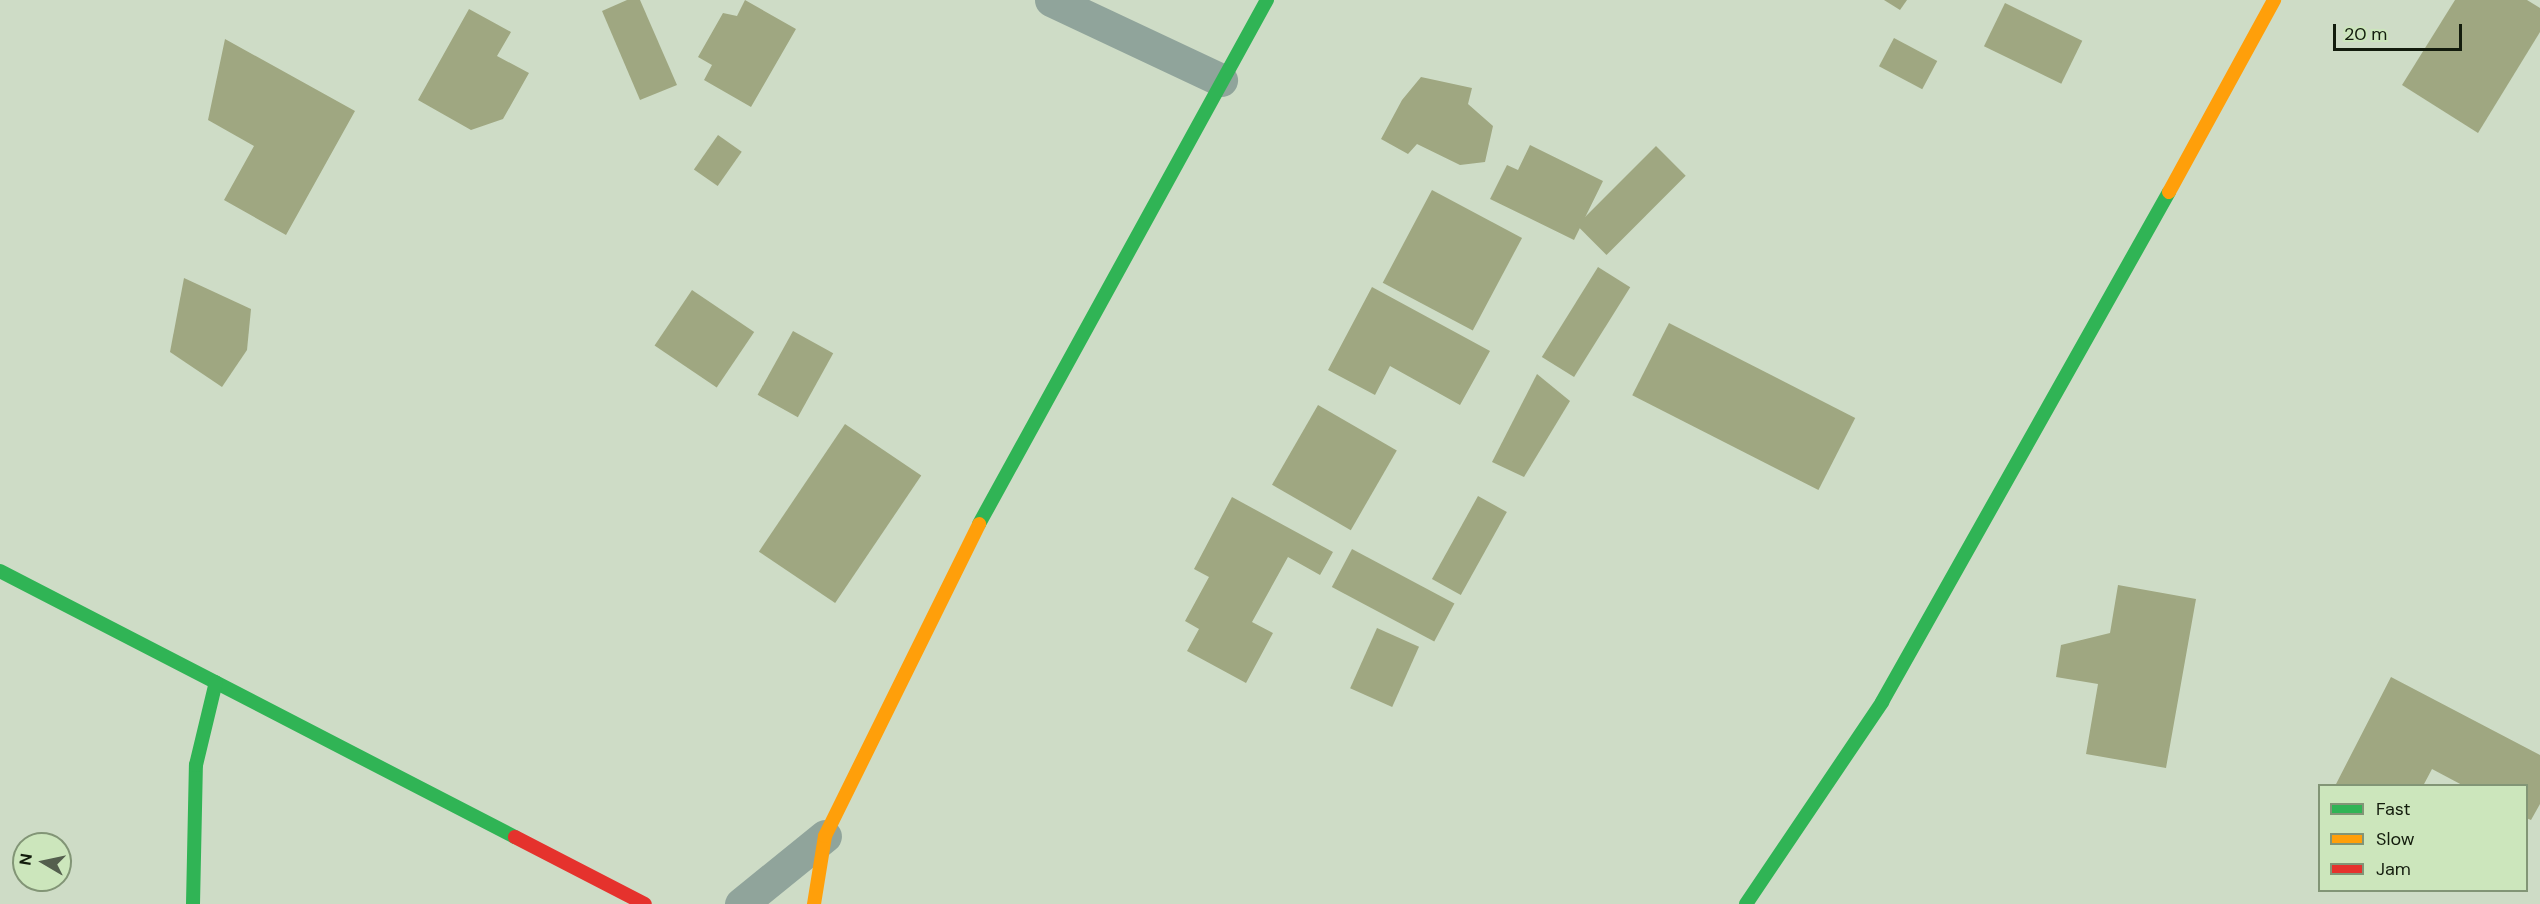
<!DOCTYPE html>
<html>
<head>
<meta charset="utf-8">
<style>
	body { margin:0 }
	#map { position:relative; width:2540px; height:904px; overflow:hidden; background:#cedcc6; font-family:"DM Sans",sans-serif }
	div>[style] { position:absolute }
	.building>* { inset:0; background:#9fa781; transform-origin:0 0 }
	.street>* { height:33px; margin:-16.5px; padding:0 16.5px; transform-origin:16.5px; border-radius:16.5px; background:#90a49b }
	.fast>* { height:14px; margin:-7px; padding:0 7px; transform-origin:7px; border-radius:7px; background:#30b455 }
	.slow>* { height:14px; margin:-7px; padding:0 7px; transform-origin:7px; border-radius:7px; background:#ff9f0a }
	.jam>* { height:14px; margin:-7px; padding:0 7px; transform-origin:7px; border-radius:7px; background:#e5322d }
	span { translate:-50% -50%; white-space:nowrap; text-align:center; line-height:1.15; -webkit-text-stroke:5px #cce6bc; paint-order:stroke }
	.legend { position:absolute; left:2318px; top:784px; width:210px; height:108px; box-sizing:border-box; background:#cce6bc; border:2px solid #829576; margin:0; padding:8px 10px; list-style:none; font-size:18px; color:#131c0d }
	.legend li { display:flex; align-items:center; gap:12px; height:30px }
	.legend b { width:30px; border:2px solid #829576 }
	.north { position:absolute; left:12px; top:832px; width:60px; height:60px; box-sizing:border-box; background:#cce6bc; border:2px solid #829576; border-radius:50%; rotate:279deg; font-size:16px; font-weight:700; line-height:24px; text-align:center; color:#131c0d }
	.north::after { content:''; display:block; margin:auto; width:21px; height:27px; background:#545f4e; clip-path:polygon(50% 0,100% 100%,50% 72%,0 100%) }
	.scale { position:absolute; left:2333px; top:24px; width:129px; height:27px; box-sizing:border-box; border:3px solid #131c0d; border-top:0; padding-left:8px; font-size:18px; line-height:21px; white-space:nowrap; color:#131c0d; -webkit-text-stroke:4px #cce6bc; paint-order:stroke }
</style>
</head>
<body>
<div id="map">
	<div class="building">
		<i style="clip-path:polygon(627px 0,640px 0,677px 85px,640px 100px,602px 11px)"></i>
		<i style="clip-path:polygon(745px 0,796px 29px,751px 107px,704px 80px,712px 65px,698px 57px,723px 13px,737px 16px)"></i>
		<i style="clip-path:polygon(1884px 0,1907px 0,1900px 10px)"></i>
		<i style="clip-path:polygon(2455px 0,2527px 0,2540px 8px,2540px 32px,2478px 133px,2402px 85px)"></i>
		<i style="left:2005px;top:3px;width:86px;height:48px;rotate:26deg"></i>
		<i style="clip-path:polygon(469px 9px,511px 32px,497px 56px,529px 73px,503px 119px,471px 130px,418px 100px)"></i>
		<i style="left:1894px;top:38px;width:49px;height:32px;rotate:28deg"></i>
		<i style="clip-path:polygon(225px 39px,355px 111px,286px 235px,224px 200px,254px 146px,208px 120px)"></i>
		<i style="clip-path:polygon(1421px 77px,1472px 88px,1468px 104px,1493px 126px,1485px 162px,1460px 165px,1417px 144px,1408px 154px,1381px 139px,1402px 100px)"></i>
		<i style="left:718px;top:135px;width:29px;height:42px;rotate:35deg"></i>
		<i style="clip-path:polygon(1530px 145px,1603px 181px,1574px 240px,1490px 199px,1507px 165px,1518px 170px)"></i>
		<i style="left:1656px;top:146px;width:42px;height:112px;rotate:45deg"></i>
		<i style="left:1432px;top:190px;width:102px;height:105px;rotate:28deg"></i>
		<i style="left:1598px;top:267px;width:38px;height:106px;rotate:32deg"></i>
		<i style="clip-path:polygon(184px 278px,251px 309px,247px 350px,222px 387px,170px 352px)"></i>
		<i style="clip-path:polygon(1372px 287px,1490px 351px,1460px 405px,1390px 366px,1375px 395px,1328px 370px)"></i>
		<i style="left:692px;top:290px;width:75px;height:67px;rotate:34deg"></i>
		<i style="left:1669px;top:323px;width:209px;height:81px;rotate:27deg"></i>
		<i style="left:793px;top:331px;width:46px;height:73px;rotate:29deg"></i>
		<i style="clip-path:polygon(1537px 374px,1570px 401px,1524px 477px,1492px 462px)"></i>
		<i style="left:1318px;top:405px;width:91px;height:92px;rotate:30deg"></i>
		<i style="left:845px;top:424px;width:92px;height:154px;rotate:34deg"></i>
		<i style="left:1478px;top:496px;width:33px;height:95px;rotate:29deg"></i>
		<i style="clip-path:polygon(1232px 497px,1333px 552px,1320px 575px,1288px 557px,1252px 622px,1273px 633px,1246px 683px,1187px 651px,1199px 629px,1185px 621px,1209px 577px,1194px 569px)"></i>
		<i style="left:1352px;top:549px;width:116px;height:43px;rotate:28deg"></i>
		<i style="clip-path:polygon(2118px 585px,2196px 599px,2166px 768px,2086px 754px,2098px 684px,2056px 677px,2061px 645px,2110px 633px)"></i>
		<i style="left:1377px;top:628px;width:46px;height:66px;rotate:24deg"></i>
		<i style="clip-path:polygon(2391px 677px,2540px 755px,2540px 804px,2531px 820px,2526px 818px,2526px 786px,2464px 786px,2432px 769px,2423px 786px,2335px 786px)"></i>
	</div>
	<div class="street">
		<i style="left:1051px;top:0;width:188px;rotate:25.2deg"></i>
		<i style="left:741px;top:904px;width:108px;rotate:-39deg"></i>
	</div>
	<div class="fast">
		<i style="left:979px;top:524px;width:598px;rotate:-61.21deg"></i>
		<i style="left:0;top:571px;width:580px;rotate:27.32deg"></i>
		<i style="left:193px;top:904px;width:139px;rotate:-88.8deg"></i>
		<i style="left:196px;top:765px;width:85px;rotate:-76.5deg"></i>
		<i style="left:1746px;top:904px;width:244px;rotate:-56deg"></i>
		<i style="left:1882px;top:702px;width:585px;rotate:-60.63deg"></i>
	</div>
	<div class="slow">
		<i style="left:2169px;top:192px;width:219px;rotate:-61.3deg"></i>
		<i style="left:814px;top:904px;width:69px;rotate:-80.8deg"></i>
		<i style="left:825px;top:836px;width:348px;rotate:-63.7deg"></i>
	</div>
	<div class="jam">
		<i style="left:515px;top:837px;width:146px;rotate:27.3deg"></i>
	</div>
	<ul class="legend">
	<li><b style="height:8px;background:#30b455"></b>Fast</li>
	<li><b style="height:8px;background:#ff9f0a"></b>Slow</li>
	<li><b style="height:8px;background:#e5322d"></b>Jam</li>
	</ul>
	<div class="north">N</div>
	<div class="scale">20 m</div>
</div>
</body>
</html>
